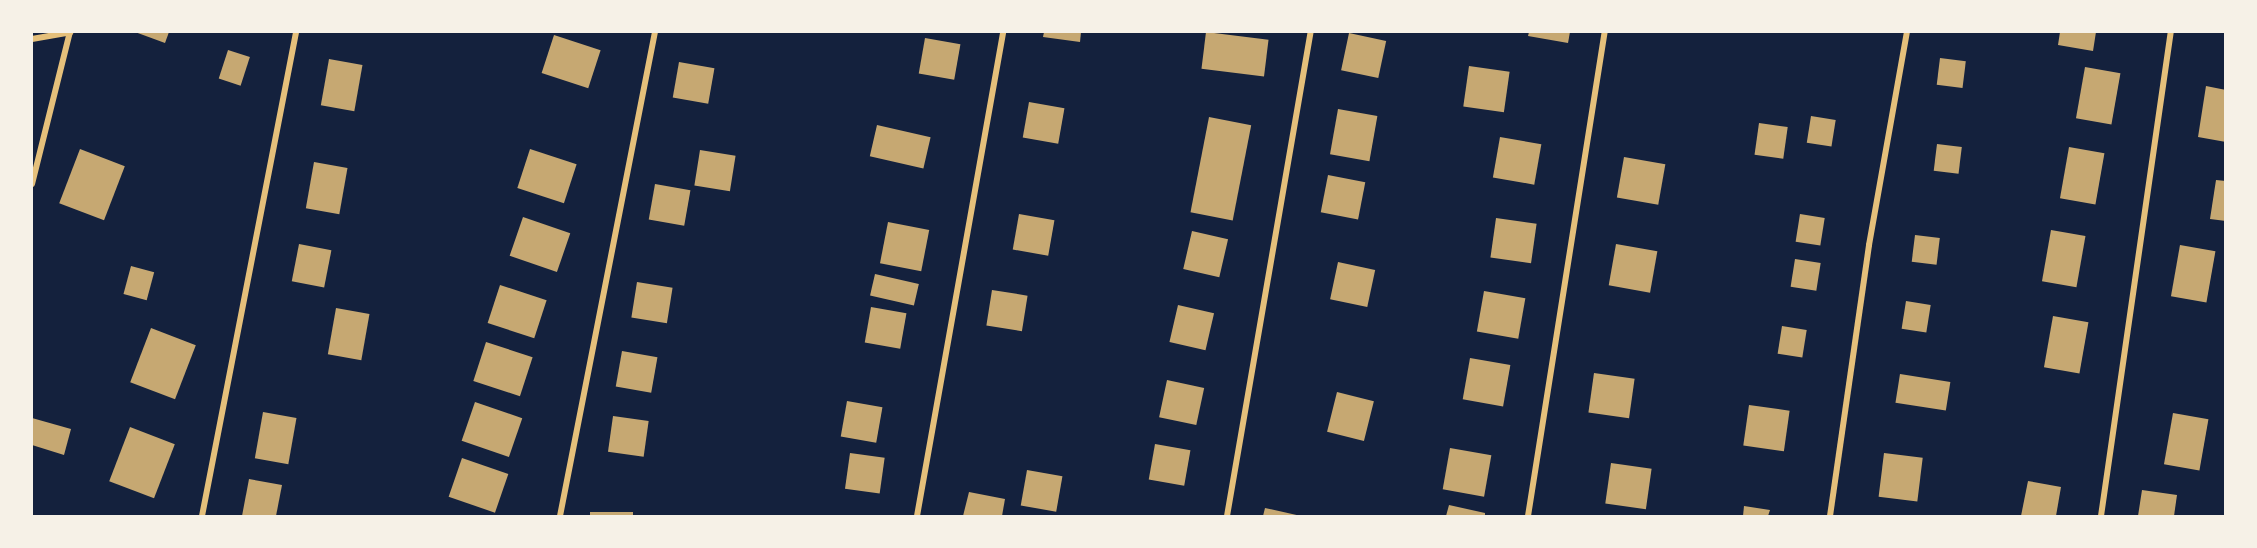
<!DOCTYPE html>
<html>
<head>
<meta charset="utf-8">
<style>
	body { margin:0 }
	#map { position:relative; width:2257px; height:548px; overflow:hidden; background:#14213d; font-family:"PT Sans",sans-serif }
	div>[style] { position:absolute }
	.building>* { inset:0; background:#c6a872; transform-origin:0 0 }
	.minor>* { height:6px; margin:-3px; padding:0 3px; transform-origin:3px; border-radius:3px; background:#e5c07b }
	span { translate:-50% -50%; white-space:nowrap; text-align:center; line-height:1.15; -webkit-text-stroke:6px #f6f1e7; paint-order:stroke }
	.frame { position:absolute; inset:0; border:33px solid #f6f1e7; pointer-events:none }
</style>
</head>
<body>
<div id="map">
	<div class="building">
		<i style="clip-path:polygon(135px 32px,169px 32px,165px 43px)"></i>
		<i style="clip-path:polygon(1044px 32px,1081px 32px,1080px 42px,1043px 37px)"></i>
		<i style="left:1206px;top:32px;width:63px;height:37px;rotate:7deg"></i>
		<i style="clip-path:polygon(1529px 32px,1570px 32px,1568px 43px,1528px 36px)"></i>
		<i style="clip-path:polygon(2060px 32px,2096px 32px,2093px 51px,2058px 45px)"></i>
		<i style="left:1349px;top:33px;width:38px;height:38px;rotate:12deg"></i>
		<i style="left:554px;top:35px;width:49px;height:40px;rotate:18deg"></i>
		<i style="left:925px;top:38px;width:36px;height:36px;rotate:10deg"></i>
		<i style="left:228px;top:50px;width:23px;height:30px;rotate:18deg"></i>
		<i style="left:1940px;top:58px;width:26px;height:27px;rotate:7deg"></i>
		<i style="left:329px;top:59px;width:34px;height:47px;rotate:10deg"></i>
		<i style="left:679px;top:62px;width:36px;height:36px;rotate:10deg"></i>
		<i style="left:1469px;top:66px;width:41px;height:41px;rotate:8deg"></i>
		<i style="left:2085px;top:67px;width:36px;height:52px;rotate:10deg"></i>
		<i style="clip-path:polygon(2206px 86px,2226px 90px,2226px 142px,2198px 137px)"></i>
		<i style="left:1029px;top:102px;width:36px;height:36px;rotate:10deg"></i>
		<i style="left:1338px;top:109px;width:40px;height:46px;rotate:10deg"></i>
		<i style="left:1811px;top:116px;width:25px;height:27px;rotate:9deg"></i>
		<i style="left:1209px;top:117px;width:43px;height:97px;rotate:11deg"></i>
		<i style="left:1759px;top:123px;width:29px;height:32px;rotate:8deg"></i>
		<i style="left:877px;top:125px;width:55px;height:32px;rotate:13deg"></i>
		<i style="left:1500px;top:137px;width:42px;height:41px;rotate:10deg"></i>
		<i style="left:1937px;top:144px;width:25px;height:27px;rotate:7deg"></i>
		<i style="left:2069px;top:147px;width:36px;height:52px;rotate:10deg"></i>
		<i style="left:80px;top:149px;width:48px;height:58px;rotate:21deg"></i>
		<i style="left:530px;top:149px;width:49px;height:41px;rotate:18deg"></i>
		<i style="left:700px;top:150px;width:36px;height:36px;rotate:9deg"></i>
		<i style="left:1624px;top:157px;width:42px;height:41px;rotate:10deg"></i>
		<i style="left:314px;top:162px;width:34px;height:47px;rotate:10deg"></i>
		<i style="left:1328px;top:175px;width:38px;height:38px;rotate:11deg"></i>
		<i style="clip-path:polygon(2216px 180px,2226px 181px,2226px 221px,2210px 219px)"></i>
		<i style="left:655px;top:184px;width:36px;height:36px;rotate:10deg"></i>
		<i style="left:1019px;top:214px;width:36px;height:36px;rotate:10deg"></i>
		<i style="left:1800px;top:214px;width:25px;height:28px;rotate:9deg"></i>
		<i style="left:523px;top:217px;width:50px;height:41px;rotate:19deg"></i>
		<i style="left:1496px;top:218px;width:41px;height:40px;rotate:8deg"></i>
		<i style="left:888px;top:222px;width:42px;height:42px;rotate:11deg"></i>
		<i style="left:2051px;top:230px;width:35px;height:52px;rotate:10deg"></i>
		<i style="left:1192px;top:231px;width:37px;height:39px;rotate:13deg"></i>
		<i style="left:1915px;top:235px;width:25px;height:27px;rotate:7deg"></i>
		<i style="left:299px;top:244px;width:33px;height:38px;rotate:11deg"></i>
		<i style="left:1616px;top:244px;width:42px;height:42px;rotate:10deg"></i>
		<i style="left:2180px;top:245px;width:36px;height:52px;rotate:10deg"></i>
		<i style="left:1795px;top:259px;width:26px;height:28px;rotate:9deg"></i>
		<i style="left:1338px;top:262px;width:38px;height:38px;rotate:12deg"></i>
		<i style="left:131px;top:266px;width:24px;height:29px;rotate:15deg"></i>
		<i style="left:875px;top:274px;width:45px;height:22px;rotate:13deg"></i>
		<i style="left:637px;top:282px;width:36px;height:36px;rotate:9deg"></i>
		<i style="left:500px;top:285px;width:49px;height:40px;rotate:18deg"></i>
		<i style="left:992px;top:290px;width:36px;height:36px;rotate:9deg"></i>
		<i style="left:1484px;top:291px;width:42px;height:41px;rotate:10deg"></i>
		<i style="left:1906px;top:301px;width:25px;height:28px;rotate:9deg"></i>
		<i style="left:1178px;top:305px;width:37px;height:38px;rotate:13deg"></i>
		<i style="left:871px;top:307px;width:36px;height:36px;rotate:10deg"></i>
		<i style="left:336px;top:308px;width:34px;height:47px;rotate:10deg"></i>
		<i style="left:2053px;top:316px;width:36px;height:52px;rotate:10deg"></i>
		<i style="left:1782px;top:326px;width:25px;height:28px;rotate:9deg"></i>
		<i style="left:151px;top:328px;width:48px;height:58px;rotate:21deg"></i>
		<i style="left:486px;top:342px;width:49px;height:41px;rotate:18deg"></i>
		<i style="left:622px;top:351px;width:36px;height:36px;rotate:10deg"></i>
		<i style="left:1470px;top:358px;width:41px;height:42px;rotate:10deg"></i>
		<i style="left:1594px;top:373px;width:41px;height:40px;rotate:8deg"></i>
		<i style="left:1900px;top:374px;width:51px;height:29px;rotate:9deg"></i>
		<i style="left:1167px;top:380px;width:38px;height:38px;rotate:12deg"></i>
		<i style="left:1337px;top:392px;width:38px;height:41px;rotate:14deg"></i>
		<i style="left:847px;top:401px;width:36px;height:36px;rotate:10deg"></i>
		<i style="left:475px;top:402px;width:50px;height:41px;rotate:19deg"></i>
		<i style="left:1749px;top:405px;width:41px;height:41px;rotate:8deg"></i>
		<i style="left:263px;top:412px;width:34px;height:47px;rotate:10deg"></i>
		<i style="left:2173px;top:413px;width:36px;height:52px;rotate:10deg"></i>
		<i style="left:613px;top:416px;width:36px;height:36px;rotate:8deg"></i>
		<i style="clip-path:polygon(32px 418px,71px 429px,64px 455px,32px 445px)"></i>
		<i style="left:130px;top:427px;width:48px;height:58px;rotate:21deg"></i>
		<i style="left:1155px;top:444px;width:36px;height:36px;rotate:10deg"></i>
		<i style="left:1450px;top:448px;width:42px;height:42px;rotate:10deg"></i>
		<i style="left:850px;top:453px;width:35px;height:36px;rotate:8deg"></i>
		<i style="left:1884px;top:453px;width:39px;height:44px;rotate:7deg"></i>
		<i style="left:462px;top:458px;width:49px;height:41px;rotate:19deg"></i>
		<i style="left:1611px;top:463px;width:41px;height:41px;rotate:8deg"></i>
		<i style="left:1027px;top:470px;width:36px;height:36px;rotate:10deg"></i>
		<i style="clip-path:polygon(249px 479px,282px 485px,276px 516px,242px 516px)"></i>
		<i style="clip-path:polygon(2028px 481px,2061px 487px,2056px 516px,2021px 516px)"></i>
		<i style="clip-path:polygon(2142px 490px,2177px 495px,2174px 516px,2138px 516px)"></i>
		<i style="clip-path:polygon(969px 492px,1005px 499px,1002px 516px,963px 516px)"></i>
		<i style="clip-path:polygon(1449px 505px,1485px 513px,1485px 516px,1446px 516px)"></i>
		<i style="clip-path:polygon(1744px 506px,1770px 510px,1768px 516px,1743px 516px)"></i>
		<i style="clip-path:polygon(1265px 508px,1301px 516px,1263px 516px)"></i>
		<i style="left:590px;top:512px;width:43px;height:4px"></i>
	</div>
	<div class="minor">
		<i style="left:32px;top:39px;width:39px;rotate:-10deg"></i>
		<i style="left:32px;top:184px;width:157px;rotate:-76deg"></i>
		<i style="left:202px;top:516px;width:493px;rotate:-79deg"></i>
		<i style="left:560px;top:516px;width:493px;rotate:-78.9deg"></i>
		<i style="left:917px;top:516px;width:492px;rotate:-79.9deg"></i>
		<i style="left:1227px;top:516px;width:491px;rotate:-80.2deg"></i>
		<i style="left:1528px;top:516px;width:490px;rotate:-81deg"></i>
		<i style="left:1830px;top:516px;width:274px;rotate:-81.8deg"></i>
		<i style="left:1869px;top:245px;width:216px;rotate:-79.9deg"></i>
		<i style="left:2101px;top:516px;width:489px;rotate:-81.8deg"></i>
	</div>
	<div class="frame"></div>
</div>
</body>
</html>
